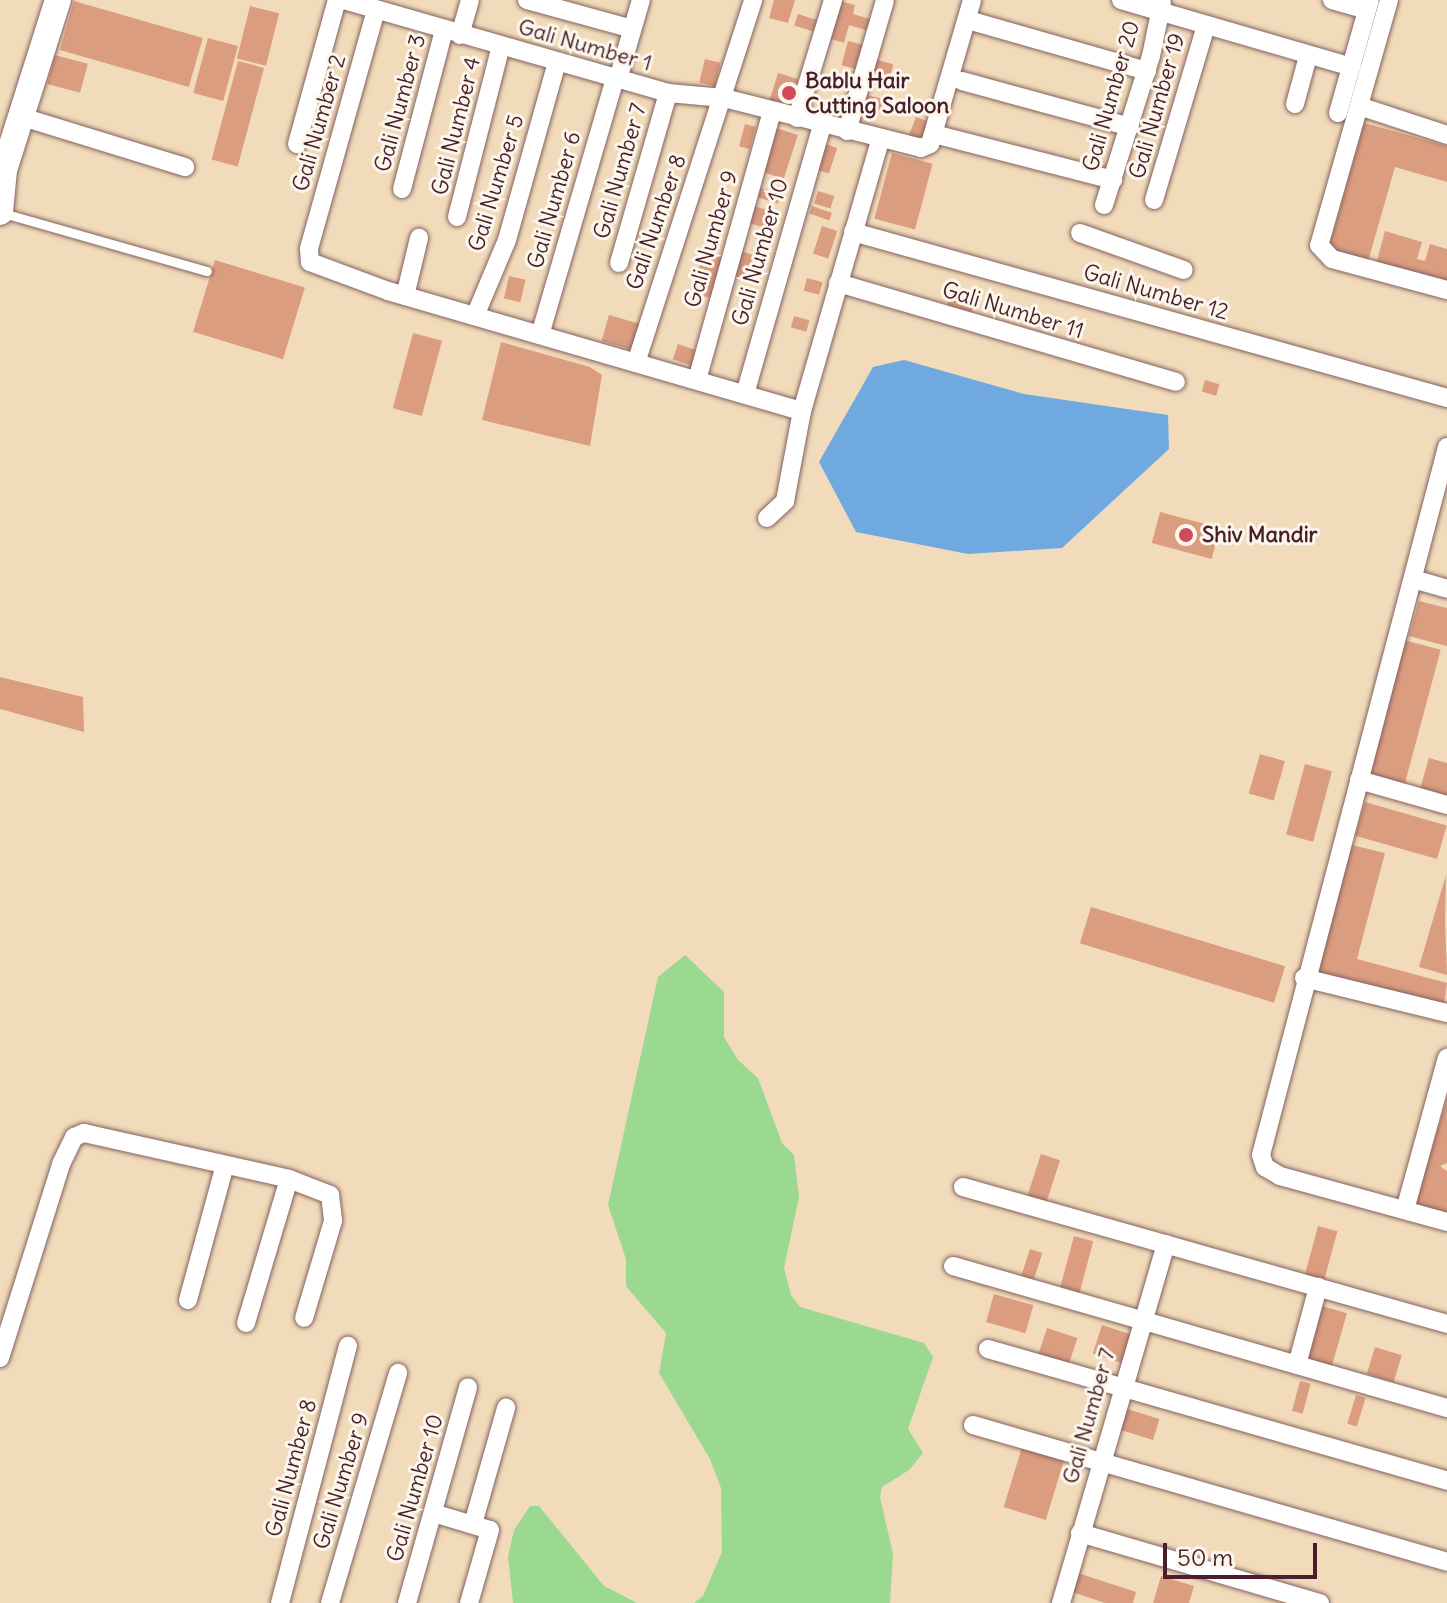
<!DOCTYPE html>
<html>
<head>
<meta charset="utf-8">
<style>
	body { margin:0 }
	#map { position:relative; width:1447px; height:1603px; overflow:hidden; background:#f1dbbb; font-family:Delius,sans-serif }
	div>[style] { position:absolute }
	.green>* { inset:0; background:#9ad98f }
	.water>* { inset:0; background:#70a9e0 }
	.building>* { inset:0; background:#db9d80; transform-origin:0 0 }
	.roads { filter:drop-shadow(0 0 2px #84615d) drop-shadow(0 0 2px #84615d) }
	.lane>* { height:9px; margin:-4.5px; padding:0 4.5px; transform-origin:4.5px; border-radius:4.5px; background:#fff }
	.street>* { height:18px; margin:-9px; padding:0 9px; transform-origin:9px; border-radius:9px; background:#fff }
	.secondary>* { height:26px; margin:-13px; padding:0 13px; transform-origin:13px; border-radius:13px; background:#fff }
	.dots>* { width:22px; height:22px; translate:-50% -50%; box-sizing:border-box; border:4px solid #fbf7ec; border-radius:50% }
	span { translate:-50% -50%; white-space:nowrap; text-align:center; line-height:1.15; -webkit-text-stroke:6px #fbf7ec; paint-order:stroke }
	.street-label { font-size:22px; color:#4a1f2b }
	.poi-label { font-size:22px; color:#4a1f2b; font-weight:700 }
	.left { translate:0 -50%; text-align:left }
	.scale { position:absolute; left:1163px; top:1543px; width:154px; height:36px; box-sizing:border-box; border:4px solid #4a1f2b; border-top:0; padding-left:10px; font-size:24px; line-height:28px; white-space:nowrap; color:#4a1f2b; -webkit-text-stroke:6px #fbf7ec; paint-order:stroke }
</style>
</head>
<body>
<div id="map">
	<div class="green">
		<i style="clip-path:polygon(685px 955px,724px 992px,724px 1037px,738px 1060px,758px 1078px,782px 1143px,794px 1155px,799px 1197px,784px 1268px,791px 1295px,800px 1307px,924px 1343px,933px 1357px,908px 1429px,923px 1453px,909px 1470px,882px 1487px,880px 1497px,893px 1554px,890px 1603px,694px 1603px,703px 1596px,722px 1552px,721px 1488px,710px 1459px,659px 1373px,666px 1333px,626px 1286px,626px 1259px,608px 1205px,658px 977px)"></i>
		<i style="clip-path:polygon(530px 1506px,539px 1506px,604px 1586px,637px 1603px,513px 1603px,508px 1557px,514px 1530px)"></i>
	</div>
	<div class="water">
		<i style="clip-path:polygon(904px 360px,1024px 394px,1168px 415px,1169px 449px,1062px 548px,968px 554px,856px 532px,819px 462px,873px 367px)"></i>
	</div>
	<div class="building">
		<i style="clip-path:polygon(774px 0,795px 0,788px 23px,769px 18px)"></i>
		<i style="clip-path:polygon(836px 0,855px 5px,853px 14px,873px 20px,869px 31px,849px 25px,844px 43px,825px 37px)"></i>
		<i style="left:74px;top:1px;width:134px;height:51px;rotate:16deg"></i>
		<i style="left:250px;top:6px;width:30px;height:54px;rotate:14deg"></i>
		<i style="left:798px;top:14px;width:20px;height:12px;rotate:18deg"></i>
		<i style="left:208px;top:38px;width:31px;height:57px;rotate:15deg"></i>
		<i style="left:848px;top:41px;width:20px;height:25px;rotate:15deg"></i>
		<i style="left:55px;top:55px;width:34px;height:30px;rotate:15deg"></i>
		<i style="left:705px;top:59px;width:16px;height:24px;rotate:14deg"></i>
		<i style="left:874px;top:59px;width:20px;height:13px;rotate:15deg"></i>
		<i style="left:238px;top:61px;width:27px;height:102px;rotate:15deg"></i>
		<i style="left:778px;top:73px;width:21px;height:29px;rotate:17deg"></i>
		<i style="left:864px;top:94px;width:20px;height:12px;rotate:15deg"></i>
		<i style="left:916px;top:117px;width:14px;height:22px;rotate:21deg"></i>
		<i style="clip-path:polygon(1364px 123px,1447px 146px,1447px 182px,1395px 167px,1367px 265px,1327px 254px)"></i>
		<i style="left:745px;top:124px;width:11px;height:23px;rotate:15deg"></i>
		<i style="left:776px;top:128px;width:23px;height:46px;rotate:18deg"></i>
		<i style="left:822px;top:143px;width:16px;height:27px;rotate:18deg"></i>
		<i style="left:892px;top:153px;width:42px;height:68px;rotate:15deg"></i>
		<i style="left:761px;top:188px;width:21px;height:10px;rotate:17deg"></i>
		<i style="left:818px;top:191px;width:17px;height:13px;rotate:17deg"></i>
		<i style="left:755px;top:206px;width:23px;height:18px;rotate:18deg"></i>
		<i style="left:812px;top:206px;width:21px;height:8px;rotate:19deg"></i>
		<i style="left:822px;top:226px;width:16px;height:29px;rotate:18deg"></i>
		<i style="clip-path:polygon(1385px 231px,1422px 242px,1417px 259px,1425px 261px,1430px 244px,1447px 249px,1447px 282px,1376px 264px)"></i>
		<i style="left:741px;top:251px;width:23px;height:27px;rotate:18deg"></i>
		<i style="left:704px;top:252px;width:20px;height:42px;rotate:18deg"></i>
		<i style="left:215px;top:260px;width:94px;height:75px;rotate:17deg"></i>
		<i style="left:509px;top:276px;width:17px;height:23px;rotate:13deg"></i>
		<i style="left:807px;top:278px;width:16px;height:13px;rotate:15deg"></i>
		<i style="left:949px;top:299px;width:25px;height:13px;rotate:16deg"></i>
		<i style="left:609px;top:315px;width:36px;height:27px;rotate:16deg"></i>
		<i style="left:794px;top:316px;width:16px;height:12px;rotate:15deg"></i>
		<i style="left:413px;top:333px;width:30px;height:78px;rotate:15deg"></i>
		<i style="clip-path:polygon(501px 342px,590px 367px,602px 375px,590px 446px,482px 420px)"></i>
		<i style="left:678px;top:344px;width:21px;height:16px;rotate:19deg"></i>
		<i style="left:1205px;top:380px;width:15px;height:12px;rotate:16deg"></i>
		<i style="left:1160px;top:512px;width:62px;height:32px;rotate:15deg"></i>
		<i style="clip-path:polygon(1419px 601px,1447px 608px,1447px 646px,1409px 636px)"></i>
		<i style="left:1404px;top:640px;width:38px;height:141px;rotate:15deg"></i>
		<i style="clip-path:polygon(0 677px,83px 697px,84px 732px,0 709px)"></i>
		<i style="left:1260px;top:754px;width:26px;height:41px;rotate:16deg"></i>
		<i style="clip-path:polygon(1429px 758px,1447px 763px,1447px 800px,1419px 792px)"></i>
		<i style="left:1305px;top:764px;width:28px;height:73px;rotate:15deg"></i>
		<i style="left:1365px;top:802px;width:85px;height:35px;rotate:16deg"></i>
		<i style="clip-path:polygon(1348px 844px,1385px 853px,1357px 959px,1447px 983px,1442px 1019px,1311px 984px)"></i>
		<i style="clip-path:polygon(1446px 875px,1445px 921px,1447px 975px,1419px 967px)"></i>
		<i style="left:1091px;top:907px;width:203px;height:38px;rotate:17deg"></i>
		<i style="clip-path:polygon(1447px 1099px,1447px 1163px,1440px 1166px,1447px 1171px,1447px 1219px,1413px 1210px)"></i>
		<i style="left:1041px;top:1154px;width:20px;height:44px;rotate:18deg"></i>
		<i style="left:1318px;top:1226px;width:20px;height:51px;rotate:15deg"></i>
		<i style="left:1074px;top:1236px;width:20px;height:58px;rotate:15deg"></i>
		<i style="left:1030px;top:1249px;width:13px;height:30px;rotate:18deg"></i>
		<i style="left:994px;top:1294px;width:41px;height:29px;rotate:16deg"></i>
		<i style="left:1322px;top:1306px;width:26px;height:56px;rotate:16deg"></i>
		<i style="left:1102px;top:1325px;width:32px;height:30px;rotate:18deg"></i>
		<i style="left:1047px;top:1328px;width:32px;height:31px;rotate:18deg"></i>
		<i style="left:1375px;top:1347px;width:28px;height:28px;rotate:17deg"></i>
		<i style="left:1300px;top:1381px;width:11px;height:31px;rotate:15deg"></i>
		<i style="left:1356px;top:1395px;width:10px;height:30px;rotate:17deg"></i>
		<i style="left:1127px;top:1409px;width:34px;height:22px;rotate:17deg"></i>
		<i style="left:1023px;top:1444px;width:44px;height:66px;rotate:17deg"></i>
		<i style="clip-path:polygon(1078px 1573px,1136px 1592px,1133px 1603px,1105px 1603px,1072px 1592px)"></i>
		<i style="clip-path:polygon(1161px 1576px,1194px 1586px,1189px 1603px,1153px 1603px)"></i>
	</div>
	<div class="roads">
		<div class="lane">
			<i style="left:3px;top:213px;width:212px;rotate:15.9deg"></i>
		</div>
		<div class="street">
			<i style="left:344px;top:0;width:337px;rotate:16deg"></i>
			<i style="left:668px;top:93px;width:56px;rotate:5.1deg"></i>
			<i style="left:724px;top:98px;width:203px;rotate:14.2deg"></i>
			<i style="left:921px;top:148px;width:10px;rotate:-24deg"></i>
			<i style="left:930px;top:144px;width:150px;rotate:-73.7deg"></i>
			<i style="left:527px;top:0;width:109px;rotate:15.4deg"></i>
			<i style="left:1121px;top:0;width:240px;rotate:16.2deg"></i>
			<i style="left:1332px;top:0;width:36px;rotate:16deg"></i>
			<i style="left:1389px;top:0;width:255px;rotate:105.9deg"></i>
			<i style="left:1319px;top:245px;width:19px;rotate:47deg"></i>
			<i style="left:1332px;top:259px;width:119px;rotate:15.1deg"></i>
			<i style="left:376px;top:10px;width:248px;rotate:105.7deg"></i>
			<i style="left:309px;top:249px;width:13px;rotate:86deg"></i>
			<i style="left:310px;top:262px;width:83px;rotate:20.4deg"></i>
			<i style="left:388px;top:291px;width:431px;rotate:16.2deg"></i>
			<i style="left:975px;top:22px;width:179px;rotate:15.9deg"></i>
			<i style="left:460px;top:35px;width:36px;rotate:-74deg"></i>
			<i style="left:618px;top:79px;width:82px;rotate:-73.8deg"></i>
			<i style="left:962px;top:81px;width:174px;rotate:15.3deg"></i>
			<i style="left:1295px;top:104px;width:50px;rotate:-74.8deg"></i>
			<i style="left:1359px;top:106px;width:93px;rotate:18.2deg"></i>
			<i style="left:1338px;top:113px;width:117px;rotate:-74.2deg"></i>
			<i style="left:19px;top:116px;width:174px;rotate:17.1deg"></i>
			<i style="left:797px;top:118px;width:123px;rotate:-73deg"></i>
			<i style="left:847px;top:131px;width:136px;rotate:-73.8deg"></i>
			<i style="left:934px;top:134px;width:185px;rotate:14.4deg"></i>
			<i style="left:297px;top:144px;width:149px;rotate:-74.5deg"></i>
			<i style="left:402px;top:189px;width:164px;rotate:-75.2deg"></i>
			<i style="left:1154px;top:200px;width:182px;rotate:-73.4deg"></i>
			<i style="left:1104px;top:205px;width:156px;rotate:-72.5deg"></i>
			<i style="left:1151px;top:56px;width:54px;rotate:-78.3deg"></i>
			<i style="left:457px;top:217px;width:177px;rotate:-75.6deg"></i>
			<i style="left:853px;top:232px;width:617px;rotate:15.61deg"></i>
			<i style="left:1080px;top:233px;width:110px;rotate:19.6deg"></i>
			<i style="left:619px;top:263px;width:177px;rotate:-73.9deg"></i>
			<i style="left:838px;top:283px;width:352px;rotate:16.3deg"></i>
			<i style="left:405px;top:296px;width:60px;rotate:-76.4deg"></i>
			<i style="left:475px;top:316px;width:82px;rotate:-67.2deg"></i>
			<i style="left:507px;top:240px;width:185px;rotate:-74.3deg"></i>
			<i style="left:540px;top:335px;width:268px;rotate:-73.7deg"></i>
			<i style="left:636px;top:363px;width:381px;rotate:-72.1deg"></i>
			<i style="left:697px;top:380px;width:279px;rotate:-74.4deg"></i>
			<i style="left:745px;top:394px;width:280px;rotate:-74deg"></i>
			<i style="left:1447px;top:447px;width:732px;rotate:104.72deg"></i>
			<i style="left:1261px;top:1155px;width:13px;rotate:72deg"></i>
			<i style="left:1265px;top:1167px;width:17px;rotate:31deg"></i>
			<i style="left:1280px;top:1176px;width:173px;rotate:15.4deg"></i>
			<i style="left:767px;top:518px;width:25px;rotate:-43deg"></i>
			<i style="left:785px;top:501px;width:92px;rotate:-79.3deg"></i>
			<i style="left:802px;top:411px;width:281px;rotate:-73.9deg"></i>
			<i style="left:1413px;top:579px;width:35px;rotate:16deg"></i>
			<i style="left:1359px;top:780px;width:91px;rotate:15.9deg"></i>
			<i style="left:1304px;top:978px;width:147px;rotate:13.8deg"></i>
			<i style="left:963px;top:1187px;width:503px;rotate:15.8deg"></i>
			<i style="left:1405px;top:1210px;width:158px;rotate:-74.6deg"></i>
			<i style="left:953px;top:1266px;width:514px;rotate:16.04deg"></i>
			<i style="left:188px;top:1300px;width:140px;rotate:-74.7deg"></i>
			<i style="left:246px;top:1323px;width:150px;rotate:-73.4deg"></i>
			<i style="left:988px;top:1349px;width:478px;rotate:16deg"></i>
			<i style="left:0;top:1358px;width:203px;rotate:-72.5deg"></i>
			<i style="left:61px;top:1164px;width:30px;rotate:-64deg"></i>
			<i style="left:74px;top:1137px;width:11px;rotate:-22deg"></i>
			<i style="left:84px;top:1133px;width:210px;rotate:12.6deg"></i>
			<i style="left:289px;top:1179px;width:44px;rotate:21.3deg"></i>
			<i style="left:330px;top:1195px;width:26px;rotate:83deg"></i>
			<i style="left:333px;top:1221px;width:101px;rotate:106.6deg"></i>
			<i style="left:1297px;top:1365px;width:81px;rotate:-74.9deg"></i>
			<i style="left:973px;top:1425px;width:493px;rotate:16.1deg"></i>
			<i style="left:433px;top:1513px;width:59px;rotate:16.6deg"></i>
			<i style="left:490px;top:1530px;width:76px;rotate:106deg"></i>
			<i style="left:473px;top:1524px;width:121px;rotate:-74.1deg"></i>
			<i style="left:1080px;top:1533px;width:250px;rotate:16.3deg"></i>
			<i style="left:280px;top:1603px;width:266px;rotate:-75.2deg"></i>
			<i style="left:330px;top:1603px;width:240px;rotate:-73.5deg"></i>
			<i style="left:407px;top:1603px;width:224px;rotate:-74.2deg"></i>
			<i style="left:1061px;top:1603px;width:374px;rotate:-73.7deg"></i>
		</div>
		<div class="secondary">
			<i style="left:0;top:212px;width:42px;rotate:-84.6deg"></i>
			<i style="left:4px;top:170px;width:178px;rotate:-72.4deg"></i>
		</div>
	</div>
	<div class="dots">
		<i style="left:789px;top:93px;background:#d1495b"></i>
		<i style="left:1186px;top:535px;background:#d1495b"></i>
	</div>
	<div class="street-label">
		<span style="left:585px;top:45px;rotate:16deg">Gali Number 1</span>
		<span style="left:1111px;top:96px;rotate:-74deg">Gali Number 20</span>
		<span style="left:400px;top:103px;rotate:-75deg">Gali Number 3</span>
		<span style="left:1157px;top:106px;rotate:-74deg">Gali Number 19</span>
		<span style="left:319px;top:123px;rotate:-74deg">Gali Number 2</span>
		<span style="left:456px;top:126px;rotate:-76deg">Gali Number 4</span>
		<span style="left:620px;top:171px;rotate:-74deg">Gali Number 7</span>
		<span style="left:496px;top:183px;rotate:-73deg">Gali Number 5</span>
		<span style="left:554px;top:200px;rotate:-74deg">Gali Number 6</span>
		<span style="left:656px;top:222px;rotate:-71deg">Gali Number 8</span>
		<span style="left:711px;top:239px;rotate:-74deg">Gali Number 9</span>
		<span style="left:760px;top:252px;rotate:-74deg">Gali Number 10</span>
		<span style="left:1156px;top:292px;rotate:16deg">Gali Number 12</span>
		<span style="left:1013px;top:310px;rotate:17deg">Gali Number 11</span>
		<span style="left:1089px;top:1416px;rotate:-74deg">Gali Number 7</span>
		<span style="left:291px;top:1468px;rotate:-75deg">Gali Number 8</span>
		<span style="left:341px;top:1481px;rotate:-73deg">Gali Number 9</span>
		<span style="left:415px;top:1488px;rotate:-74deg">Gali Number 10</span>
	</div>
	<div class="poi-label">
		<span class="left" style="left:805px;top:93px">Bablu Hair<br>Cutting Saloon</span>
		<span class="left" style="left:1202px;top:535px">Shiv Mandir</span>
	</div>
	<div class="scale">50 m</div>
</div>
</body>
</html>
